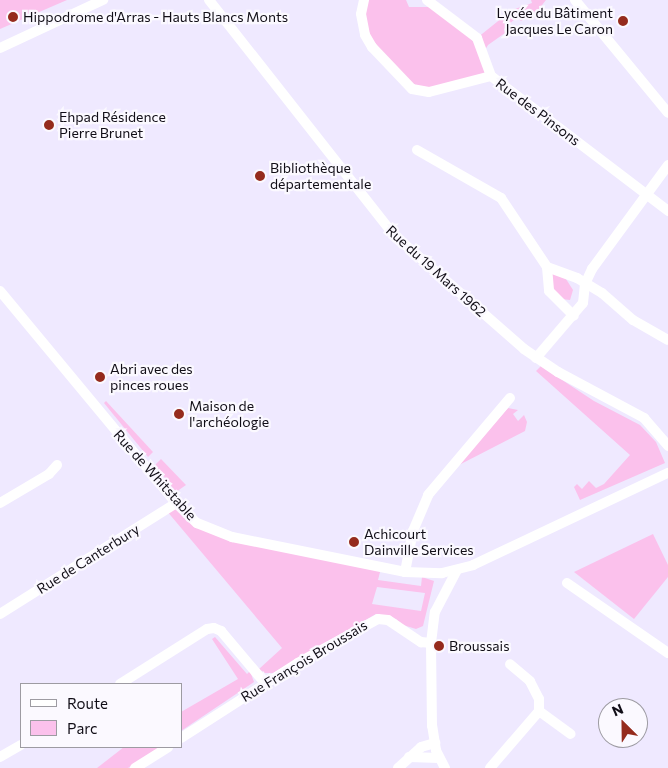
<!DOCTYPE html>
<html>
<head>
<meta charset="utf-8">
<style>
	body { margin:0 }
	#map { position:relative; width:668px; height:768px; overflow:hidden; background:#efe9ff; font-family:Commissioner,sans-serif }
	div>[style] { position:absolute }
	.green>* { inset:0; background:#fbc1ec }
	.minor>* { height:10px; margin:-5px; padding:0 5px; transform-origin:5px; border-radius:5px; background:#fff }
	.dots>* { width:14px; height:14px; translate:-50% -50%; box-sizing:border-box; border:2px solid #fbf9ff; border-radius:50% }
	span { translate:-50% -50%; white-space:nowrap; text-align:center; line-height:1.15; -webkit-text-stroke:4.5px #fbf9ff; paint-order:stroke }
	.poi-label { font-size:14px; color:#110e17 }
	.right { translate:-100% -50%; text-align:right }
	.left { translate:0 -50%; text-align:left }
	.street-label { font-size:14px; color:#110e17 }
	.legend { position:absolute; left:20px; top:683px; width:162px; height:65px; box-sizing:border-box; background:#fbf9ff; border:1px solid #9d9ba2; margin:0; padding:6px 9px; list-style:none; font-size:15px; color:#110e17 }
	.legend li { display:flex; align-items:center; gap:10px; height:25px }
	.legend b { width:25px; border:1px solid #9d9ba2 }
	.north { position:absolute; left:598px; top:698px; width:50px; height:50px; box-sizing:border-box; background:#fbf9ff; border:1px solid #9d9ba2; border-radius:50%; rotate:337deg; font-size:14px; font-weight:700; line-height:20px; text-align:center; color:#110e17 }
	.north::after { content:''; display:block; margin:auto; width:18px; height:22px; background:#952b1d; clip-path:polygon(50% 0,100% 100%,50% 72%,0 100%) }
</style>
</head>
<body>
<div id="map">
	<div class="green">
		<i style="clip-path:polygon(0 0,67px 0,0 29px)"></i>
		<i style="clip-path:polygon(364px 0,406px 0,409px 7px,434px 7px,477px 38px,512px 10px,532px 3px,531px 0,546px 0,535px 14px,521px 21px,517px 17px,504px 29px,505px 33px,488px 45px,482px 55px,491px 76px,421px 93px,365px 35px)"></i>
		<i style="clip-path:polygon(553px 273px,566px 279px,573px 290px,570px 300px,561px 299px,551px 289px,550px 275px)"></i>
		<i style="clip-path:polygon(541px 366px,594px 401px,640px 425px,656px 442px,665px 463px,580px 500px,574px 487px,577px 484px,582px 489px,589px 481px,596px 488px,604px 484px,630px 455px,536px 371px)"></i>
		<i style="clip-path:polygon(106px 401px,153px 452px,148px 457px,104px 403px)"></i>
		<i style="clip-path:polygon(508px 408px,518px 410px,513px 414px,518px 421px,524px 415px,527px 422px,525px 431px,457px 466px)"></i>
		<i style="clip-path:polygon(161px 459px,186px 485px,176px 492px,155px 465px)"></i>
		<i style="clip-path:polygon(evenodd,176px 503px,217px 532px,381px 568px,378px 580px,421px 586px,422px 577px,434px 581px,423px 626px,416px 629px,403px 625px,396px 619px,376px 614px,273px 673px,265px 673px,259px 669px,282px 648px,166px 510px,176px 503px,377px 587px,425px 593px,421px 611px,372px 604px,377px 587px)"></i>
		<i style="clip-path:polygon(653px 534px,668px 565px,668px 577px,634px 619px,574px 572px)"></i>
		<i style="clip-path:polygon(215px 637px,247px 674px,250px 671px,254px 682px,181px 731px,181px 712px,238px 679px,212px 639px)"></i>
		<i style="clip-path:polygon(124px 747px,160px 747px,128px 768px,97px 768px)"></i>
	</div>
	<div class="minor">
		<i style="left:209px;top:0;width:299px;rotate:51.8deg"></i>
		<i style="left:394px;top:235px;width:173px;rotate:41.2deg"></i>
		<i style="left:524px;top:349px;width:41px;rotate:34.1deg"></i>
		<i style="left:558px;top:372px;width:98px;rotate:28.1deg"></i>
		<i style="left:644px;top:418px;width:37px;rotate:49deg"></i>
		<i style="left:364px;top:0;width:14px;rotate:102deg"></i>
		<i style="left:361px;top:14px;width:21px;rotate:79deg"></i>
		<i style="left:365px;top:35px;width:14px;rotate:60deg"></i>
		<i style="left:372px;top:47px;width:58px;rotate:46.4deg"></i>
		<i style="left:412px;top:89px;width:17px;rotate:10deg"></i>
		<i style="left:429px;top:92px;width:64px;rotate:-14.5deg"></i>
		<i style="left:427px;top:0;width:63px;rotate:37.2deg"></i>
		<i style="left:477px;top:38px;width:40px;rotate:69.8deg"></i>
		<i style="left:491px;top:76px;width:223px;rotate:37.3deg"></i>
		<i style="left:575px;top:0;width:146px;rotate:50.5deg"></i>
		<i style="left:0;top:48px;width:114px;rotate:-25deg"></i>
		<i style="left:417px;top:150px;width:97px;rotate:29.7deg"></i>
		<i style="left:501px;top:198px;width:83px;rotate:56.3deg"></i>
		<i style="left:547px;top:267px;width:32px;rotate:20deg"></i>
		<i style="left:577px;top:278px;width:29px;rotate:31deg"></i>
		<i style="left:602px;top:293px;width:41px;rotate:41.1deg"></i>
		<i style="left:633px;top:320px;width:40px;rotate:29.7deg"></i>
		<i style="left:547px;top:267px;width:24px;rotate:85deg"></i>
		<i style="left:549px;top:291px;width:35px;rotate:45deg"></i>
		<i style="left:0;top:291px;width:276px;rotate:50.3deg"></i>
		<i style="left:176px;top:503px;width:29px;rotate:44deg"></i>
		<i style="left:197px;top:523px;width:38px;rotate:22deg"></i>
		<i style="left:232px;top:537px;width:177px;rotate:11.4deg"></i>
		<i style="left:405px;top:572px;width:37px;rotate:2deg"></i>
		<i style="left:442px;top:573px;width:32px;rotate:-14deg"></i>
		<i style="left:473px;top:565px;width:216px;rotate:-25.3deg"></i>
		<i style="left:536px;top:358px;width:72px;rotate:-49.5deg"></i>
		<i style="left:583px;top:303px;width:19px;rotate:-84deg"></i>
		<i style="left:585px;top:284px;width:17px;rotate:-65deg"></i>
		<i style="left:592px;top:269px;width:129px;rotate:-53.8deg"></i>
		<i style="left:0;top:503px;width:57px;rotate:-30.6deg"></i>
		<i style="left:49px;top:474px;width:12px;rotate:-48deg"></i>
		<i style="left:405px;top:572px;width:42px;rotate:-79deg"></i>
		<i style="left:413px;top:531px;width:39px;rotate:-67deg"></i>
		<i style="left:428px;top:495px;width:127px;rotate:-49.8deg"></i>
		<i style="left:567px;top:583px;width:123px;rotate:34.7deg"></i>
		<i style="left:0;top:614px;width:208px;rotate:-32.2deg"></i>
		<i style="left:120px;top:684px;width:103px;rotate:-32.3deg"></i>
		<i style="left:207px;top:629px;width:7px;rotate:-8deg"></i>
		<i style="left:214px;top:628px;width:8px;rotate:23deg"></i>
		<i style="left:221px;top:631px;width:68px;rotate:49.8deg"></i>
		<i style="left:539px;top:711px;width:39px;rotate:36deg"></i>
		<i style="left:181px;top:738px;width:139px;rotate:-32.7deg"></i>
		<i style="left:298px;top:663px;width:91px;rotate:-28.8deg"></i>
		<i style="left:378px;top:619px;width:10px;rotate:6deg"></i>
		<i style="left:388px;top:620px;width:40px;rotate:34deg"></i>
		<i style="left:421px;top:642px;width:10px;rotate:6deg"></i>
		<i style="left:0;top:757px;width:24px;rotate:-30deg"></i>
		<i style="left:409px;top:757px;width:30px;rotate:2deg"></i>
		<i style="left:135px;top:768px;width:39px;rotate:-32deg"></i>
		<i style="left:398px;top:768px;width:31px;rotate:-42deg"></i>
		<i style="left:421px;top:747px;width:15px;rotate:-16deg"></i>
		<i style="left:445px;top:768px;width:20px;rotate:-117deg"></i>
		<i style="left:436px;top:750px;width:24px;rotate:-99deg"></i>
		<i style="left:432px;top:726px;width:83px;rotate:-90.7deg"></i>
		<i style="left:431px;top:643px;width:31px;rotate:-83deg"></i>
		<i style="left:435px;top:612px;width:47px;rotate:-62.4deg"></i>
		<i style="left:490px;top:768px;width:75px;rotate:-49.3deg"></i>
		<i style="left:539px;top:711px;width:12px;rotate:-90deg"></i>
		<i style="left:539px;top:699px;width:20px;rotate:-117deg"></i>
		<i style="left:530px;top:681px;width:26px;rotate:-140deg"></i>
	</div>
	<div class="dots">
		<i style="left:13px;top:17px;background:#952b1d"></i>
		<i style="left:623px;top:21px;background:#952b1d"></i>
		<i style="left:49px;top:125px;background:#952b1d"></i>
		<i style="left:260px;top:176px;background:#952b1d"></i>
		<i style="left:100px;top:377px;background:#952b1d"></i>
		<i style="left:179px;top:414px;background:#952b1d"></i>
		<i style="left:354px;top:542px;background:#952b1d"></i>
		<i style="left:439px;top:646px;background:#952b1d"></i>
	</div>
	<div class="poi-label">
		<span class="right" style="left:613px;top:21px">Lycée du Bâtiment<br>Jacques Le Caron</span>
		<span class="left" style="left:23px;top:17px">Hippodrome d'Arras - Hauts Blancs Monts</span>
		<span class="left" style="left:59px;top:125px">Ehpad Résidence<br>Pierre Brunet</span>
		<span class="left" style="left:270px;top:176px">Bibliothèque<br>départementale</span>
		<span class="left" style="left:110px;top:377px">Abri avec des<br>pinces roues</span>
		<span class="left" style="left:189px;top:414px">Maison de<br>l'archéologie</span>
		<span class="left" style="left:364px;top:542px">Achicourt<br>Dainville Services</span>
		<span class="left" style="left:449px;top:646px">Broussais</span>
	</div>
	<div class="street-label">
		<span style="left:538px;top:112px;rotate:37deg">Rue des Pinsons</span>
		<span style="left:436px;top:271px;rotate:42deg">Rue du 19 Mars 1962</span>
		<span style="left:155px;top:475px;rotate:48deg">Rue de Whitstable</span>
		<span style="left:88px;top:559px;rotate:-32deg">Rue de Canterbury</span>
		<span style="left:304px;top:661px;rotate:-31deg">Rue François Broussais</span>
	</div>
	<ul class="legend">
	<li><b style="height:6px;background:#fff"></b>Route</li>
	<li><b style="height:14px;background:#fbc1ec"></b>Parc</li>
	</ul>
	<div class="north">N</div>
</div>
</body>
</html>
